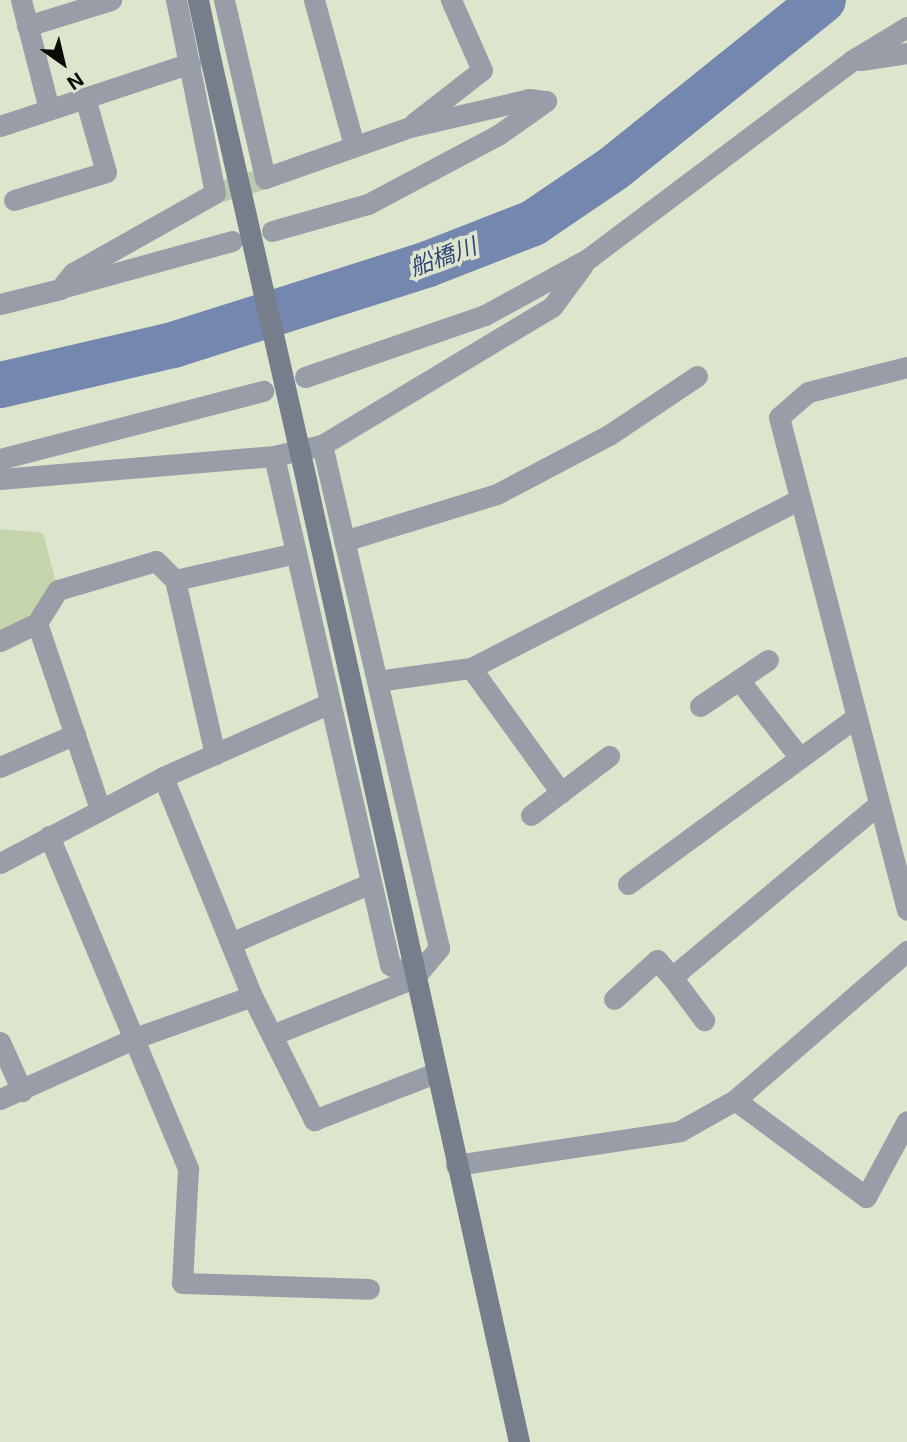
<!DOCTYPE html>
<html>
<head>
<meta charset="utf-8">
<style>
	body { margin:0 }
	#map { position:relative; width:907px; height:1442px; overflow:hidden; background:#dde6cd; font-family:Inter,"Noto Sans JP",sans-serif }
	div>[style] { position:absolute }
	.green>* { inset:0; background:#c6d4ac }
	.river>* { height:46px; margin:-23px; padding:0 23px; transform-origin:23px; border-radius:23px; background:#7487af }
	.street-tunnel>* { height:21px; margin-top:-10.5px; transform-origin:0; background:repeating-linear-gradient(90deg,#bdc5af 0 21px,transparent 0 31px) }
	.street>* { height:21px; margin:-10.5px; padding:0 10.5px; transform-origin:10.5px; border-radius:10.5px; background:#999da7 }
	.secondary>* { height:21px; margin:-10.5px; padding:0 10.5px; transform-origin:10.5px; border-radius:10.5px; background:#767d8b }
	.secondary-bridge>* { height:21px; margin:-10.5px; padding:0 10.5px; transform-origin:10.5px; border-radius:10.5px; background:#767d8b }
	span { translate:-50% -50%; white-space:nowrap; text-align:center; line-height:1.15; -webkit-text-stroke:7px #dde6cd; paint-order:stroke }
	.water-label { font-size:23px; color:#30467b; font-style:italic }
	.north { position:absolute; left:28px; top:28px; width:70px; height:70px; -webkit-text-stroke:5px #dde6cd; paint-order:stroke; rotate:146deg; font-size:19px; font-weight:700; line-height:28px; text-align:center; color:#0a0d06 }
	.north::after { content:''; display:block; margin:auto; width:24px; height:32px; background:#0a0d06; clip-path:polygon(50% 0,100% 100%,50% 72%,0 100%) }
</style>
</head>
<body>
<div id="map">
	<div class="green">
		<i style="clip-path:polygon(0 529px,43px 533px,58px 590px,0 641px)"></i>
	</div>
	<div class="river">
		<i style="left:0;top:385px;width:178px;rotate:-13deg"></i>
		<i style="left:173px;top:345px;width:268px;rotate:-17.6deg"></i>
		<i style="left:428px;top:264px;width:113px;rotate:-21.3deg"></i>
		<i style="left:533px;top:223px;width:98px;rotate:-34.2deg"></i>
		<i style="left:614px;top:168px;width:268px;rotate:-38.8deg"></i>
	</div>
	<div class="street-tunnel">
		<i style="left:215px;top:193px;width:52px;rotate:-16.7deg"></i>
	</div>
	<div class="street">
		<i style="left:21px;top:0;width:113px;rotate:75.6deg"></i>
		<i style="left:224px;top:0;width:183px;rotate:77deg"></i>
		<i style="left:265px;top:178px;width:154px;rotate:-19.4deg"></i>
		<i style="left:410px;top:127px;width:122px;rotate:-13.2deg"></i>
		<i style="left:529px;top:99px;width:17px;rotate:7deg"></i>
		<i style="left:314px;top:0;width:150px;rotate:74.6deg"></i>
		<i style="left:27px;top:26px;width:88px;rotate:-17.2deg"></i>
		<i style="left:861px;top:60px;width:47px;rotate:-8.7deg"></i>
		<i style="left:414px;top:123px;width:86px;rotate:-37.9deg"></i>
		<i style="left:482px;top:70px;width:77px;rotate:-113.9deg"></i>
		<i style="left:0;top:126px;width:200px;rotate:-18.3deg"></i>
		<i style="left:14px;top:200px;width:96px;rotate:-16.9deg"></i>
		<i style="left:106px;top:172px;width:77px;rotate:-105.8deg"></i>
		<i style="left:272px;top:231px;width:100px;rotate:-15.7deg"></i>
		<i style="left:368px;top:204px;width:147px;rotate:-28deg"></i>
		<i style="left:498px;top:135px;width:59px;rotate:-35.3deg"></i>
		<i style="left:65px;top:287px;width:173px;rotate:-15.4deg"></i>
		<i style="left:0;top:304px;width:62px;rotate:-14deg"></i>
		<i style="left:60px;top:289px;width:21px;rotate:-51deg"></i>
		<i style="left:73px;top:273px;width:163px;rotate:-29.4deg"></i>
		<i style="left:215px;top:193px;width:197px;rotate:-101.4deg"></i>
		<i style="left:907px;top:367px;width:102px;rotate:165.8deg"></i>
		<i style="left:808px;top:392px;width:38px;rotate:139deg"></i>
		<i style="left:779px;top:417px;width:509px;rotate:75.45deg"></i>
		<i style="left:305px;top:377px;width:190px;rotate:-19deg"></i>
		<i style="left:485px;top:315px;width:119px;rotate:-28.7deg"></i>
		<i style="left:589px;top:258px;width:328px;rotate:-36.9deg"></i>
		<i style="left:851px;top:61px;width:66px;rotate:-31.3deg"></i>
		<i style="left:274px;top:456px;width:522px;rotate:77.16deg"></i>
		<i style="left:390px;top:965px;width:27px;rotate:28deg"></i>
		<i style="left:0;top:459px;width:272px;rotate:-14.5deg"></i>
		<i style="left:0;top:479px;width:275px;rotate:-4.8deg"></i>
		<i style="left:274px;top:456px;width:49px;rotate:-12.9deg"></i>
		<i style="left:322px;top:445px;width:268px;rotate:-31deg"></i>
		<i style="left:552px;top:307px;width:52px;rotate:-53.6deg"></i>
		<i style="left:344px;top:541px;width:160px;rotate:-17.1deg"></i>
		<i style="left:497px;top:494px;width:127px;rotate:-27.8deg"></i>
		<i style="left:609px;top:435px;width:106px;rotate:-33.8deg"></i>
		<i style="left:175px;top:580px;width:179px;rotate:77.1deg"></i>
		<i style="left:37px;top:623px;width:196px;rotate:71.3deg"></i>
		<i style="left:0;top:641px;width:41px;rotate:-25.9deg"></i>
		<i style="left:37px;top:623px;width:39px;rotate:-58deg"></i>
		<i style="left:58px;top:590px;width:102px;rotate:-16.5deg"></i>
		<i style="left:156px;top:561px;width:27px;rotate:45deg"></i>
		<i style="left:175px;top:580px;width:124px;rotate:-12.6deg"></i>
		<i style="left:471px;top:668px;width:154px;rotate:54.2deg"></i>
		<i style="left:739px;top:680px;width:99px;rotate:52deg"></i>
		<i style="left:377px;top:681px;width:95px;rotate:-7.9deg"></i>
		<i style="left:471px;top:668px;width:368px;rotate:-27.2deg"></i>
		<i style="left:700px;top:706px;width:82px;rotate:-34.1deg"></i>
		<i style="left:0;top:767px;width:82px;rotate:-23.7deg"></i>
		<i style="left:163px;top:777px;width:236px;rotate:67.9deg"></i>
		<i style="left:252px;top:996px;width:139px;rotate:63.4deg"></i>
		<i style="left:314px;top:1120px;width:130px;rotate:-21.2deg"></i>
		<i style="left:531px;top:815px;width:98px;rotate:-37.1deg"></i>
		<i style="left:49px;top:836px;width:361px;rotate:67.3deg"></i>
		<i style="left:188px;top:1169px;width:114px;rotate:93deg"></i>
		<i style="left:182px;top:1283px;width:187px;rotate:1.8deg"></i>
		<i style="left:0;top:863px;width:184px;rotate:-27.8deg"></i>
		<i style="left:163px;top:777px;width:183px;rotate:-23.9deg"></i>
		<i style="left:628px;top:884px;width:283px;rotate:-36.2deg"></i>
		<i style="left:231px;top:943px;width:152px;rotate:-23.2deg"></i>
		<i style="left:672px;top:977px;width:54px;rotate:53.3deg"></i>
		<i style="left:614px;top:999px;width:58px;rotate:-42.2deg"></i>
		<i style="left:657px;top:960px;width:23px;rotate:49deg"></i>
		<i style="left:672px;top:977px;width:270px;rotate:-39.9deg"></i>
		<i style="left:272px;top:1035px;width:153px;rotate:-21.9deg"></i>
		<i style="left:414px;top:978px;width:39px;rotate:-50deg"></i>
		<i style="left:439px;top:948px;width:516px;rotate:-103.09deg"></i>
		<i style="left:0;top:1042px;width:54px;rotate:65.8deg"></i>
		<i style="left:0;top:1099px;width:148px;rotate:-24.3deg"></i>
		<i style="left:135px;top:1038px;width:124px;rotate:-19.7deg"></i>
		<i style="left:735px;top:1100px;width:163px;rotate:36.5deg"></i>
		<i style="left:866px;top:1197px;width:86px;rotate:-61.7deg"></i>
		<i style="left:456px;top:1165px;width:227px;rotate:-8.6deg"></i>
		<i style="left:680px;top:1131px;width:63px;rotate:-29.4deg"></i>
		<i style="left:735px;top:1100px;width:228px;rotate:-40.9deg"></i>
	</div>
	<div class="secondary">
		<i style="left:198px;top:0;width:58px;rotate:78.1deg"></i>
		<i style="left:307px;top:485px;width:980px;rotate:77.51deg"></i>
	</div>
	<div class="secondary-bridge">
		<i style="left:210px;top:57px;width:439px;rotate:77.2deg"></i>
	</div>
	<div class="water-label">
		<span style="left:443px;top:257px;rotate:-20deg">船橋川</span>
	</div>
	<div class="north">N</div>
</div>
</body>
</html>
